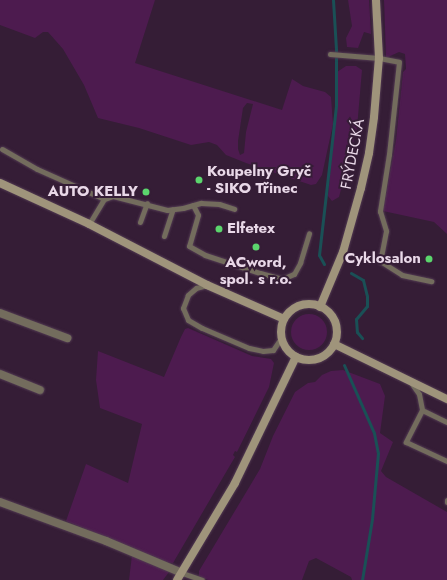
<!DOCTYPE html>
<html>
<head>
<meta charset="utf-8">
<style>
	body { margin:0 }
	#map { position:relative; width:447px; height:580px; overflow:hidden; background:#351d36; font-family:Jost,sans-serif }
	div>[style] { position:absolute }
	.green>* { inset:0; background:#4d1b4f }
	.round { border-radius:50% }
	.stream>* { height:3px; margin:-1.5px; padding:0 1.5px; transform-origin:1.5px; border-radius:1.5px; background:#1a5056 }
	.roads { filter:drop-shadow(0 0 1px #523b52) drop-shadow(0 0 1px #523b52) }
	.lane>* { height:5px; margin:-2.5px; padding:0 2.5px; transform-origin:2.5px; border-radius:2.5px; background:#736c5d }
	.street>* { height:8px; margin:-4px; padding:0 4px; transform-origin:4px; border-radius:4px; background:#736c5d }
	.secondary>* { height:8px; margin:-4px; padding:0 4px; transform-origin:4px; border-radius:4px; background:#9f947b }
	.secondary>.ring { margin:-4px; padding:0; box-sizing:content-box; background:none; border:8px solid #9f947b; border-radius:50% }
	.dots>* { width:11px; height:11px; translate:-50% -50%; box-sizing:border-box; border:2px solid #351d36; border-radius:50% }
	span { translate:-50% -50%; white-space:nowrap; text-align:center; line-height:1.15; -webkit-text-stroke:4px #351d36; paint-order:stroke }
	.street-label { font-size:15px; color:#e9d8e8 }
	.poi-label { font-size:15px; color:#e9d8e8; font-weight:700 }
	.left { translate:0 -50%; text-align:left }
	.right { translate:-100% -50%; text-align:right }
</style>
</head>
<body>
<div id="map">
	<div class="green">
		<i style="clip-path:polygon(evenodd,0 0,155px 0,135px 63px,282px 110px,292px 79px,303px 86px,325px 92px,331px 97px,333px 124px,322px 175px,316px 184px,311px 185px,246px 163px,226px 155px,217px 145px,209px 142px,191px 145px,139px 128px,98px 118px,84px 85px,63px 49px,48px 32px,43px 32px,35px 38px,0 25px,0 0,247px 103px,253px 104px,246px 132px,244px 153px,240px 155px,238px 149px,238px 141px,243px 108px,247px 103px)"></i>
		<i style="clip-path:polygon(348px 0,369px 0,371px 34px,364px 32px,358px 48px,347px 47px,346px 38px,352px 26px)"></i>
		<i style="clip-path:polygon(384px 0,447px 0,447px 234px,434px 222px,383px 211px,396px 140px,403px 72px,406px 69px,405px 54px,399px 52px,386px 58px)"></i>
		<i style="clip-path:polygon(346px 66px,356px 66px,362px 70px,357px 128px,339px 197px,332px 201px,328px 196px,336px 111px,337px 72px)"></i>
		<i class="round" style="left:291px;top:314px;width:36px;height:36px"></i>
		<i style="clip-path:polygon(188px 328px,252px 356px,271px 359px,274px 363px,269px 387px,237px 452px,235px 451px,233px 455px,235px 457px,232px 462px,173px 563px,165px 562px,66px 521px,86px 464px,128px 483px,142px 424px,100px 408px,96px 380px,98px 351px,164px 377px,181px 337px,185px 329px)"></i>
		<i style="clip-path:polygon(343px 370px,380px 384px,385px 396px,380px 433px,393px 442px,381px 471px,386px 477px,447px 512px,447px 580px,352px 580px,351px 577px,316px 558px,309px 561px,302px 580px,208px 580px,199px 576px,199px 571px,260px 469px,273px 436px,295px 392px,308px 383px,315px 382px,322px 375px,331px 371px)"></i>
		<i style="clip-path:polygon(132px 555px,169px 572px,163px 580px,129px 580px)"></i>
	</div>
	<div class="stream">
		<i style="left:324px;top:264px;width:10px;rotate:-119deg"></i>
		<i style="left:319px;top:255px;width:151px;rotate:-83.5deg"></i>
		<i style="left:336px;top:105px;width:56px;rotate:-90deg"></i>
		<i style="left:336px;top:49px;width:49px;rotate:-93.5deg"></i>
		<i style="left:351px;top:273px;width:14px;rotate:30deg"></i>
		<i style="left:363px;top:280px;width:16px;rotate:76deg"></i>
		<i style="left:367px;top:296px;width:10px;rotate:90deg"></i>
		<i style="left:367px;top:306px;width:17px;rotate:130deg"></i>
		<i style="left:356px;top:319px;width:13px;rotate:86deg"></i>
		<i style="left:357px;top:332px;width:8px;rotate:50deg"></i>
		<i style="left:344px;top:365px;width:74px;rotate:66.2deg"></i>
		<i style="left:374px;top:433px;width:20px;rotate:79deg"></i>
		<i style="left:378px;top:453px;width:66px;rotate:95.2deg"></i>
		<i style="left:372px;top:519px;width:62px;rotate:99.3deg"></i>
	</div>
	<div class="roads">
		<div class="lane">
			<i style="left:330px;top:54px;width:49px;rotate:4.7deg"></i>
			<i style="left:379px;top:58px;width:20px;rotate:11deg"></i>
			<i style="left:399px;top:62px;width:93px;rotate:96.2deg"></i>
			<i style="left:389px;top:154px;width:58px;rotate:99deg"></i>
			<i style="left:380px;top:211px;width:21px;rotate:73deg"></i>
			<i style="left:386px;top:231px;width:31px;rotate:101deg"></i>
			<i style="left:380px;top:261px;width:26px;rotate:32deg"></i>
			<i style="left:402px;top:275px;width:30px;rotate:12deg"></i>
			<i style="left:2px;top:149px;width:40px;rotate:29.7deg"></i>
			<i style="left:37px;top:169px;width:73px;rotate:24.1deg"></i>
			<i style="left:193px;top:205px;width:11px;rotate:63deg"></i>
			<i style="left:198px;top:215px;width:32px;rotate:106deg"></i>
			<i style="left:189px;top:246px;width:18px;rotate:29deg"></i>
			<i style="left:205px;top:255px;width:58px;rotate:18.1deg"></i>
			<i style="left:260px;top:273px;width:23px;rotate:15deg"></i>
			<i style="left:282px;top:279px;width:13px;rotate:-23deg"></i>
			<i style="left:294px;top:274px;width:13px;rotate:-61deg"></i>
			<i style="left:300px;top:263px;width:31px;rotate:-73deg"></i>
			<i style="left:140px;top:222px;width:20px;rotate:-70deg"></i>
			<i style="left:89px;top:224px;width:29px;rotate:-59deg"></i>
			<i style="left:104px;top:199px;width:9px;rotate:-18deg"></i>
			<i style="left:113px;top:196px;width:56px;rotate:14.5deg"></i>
			<i style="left:167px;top:210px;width:16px;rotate:-7deg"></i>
			<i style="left:183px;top:208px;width:19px;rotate:-16deg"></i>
			<i style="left:201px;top:203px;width:18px;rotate:3deg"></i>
			<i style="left:219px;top:204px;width:16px;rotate:18deg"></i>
			<i style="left:164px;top:236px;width:28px;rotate:-72deg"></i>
			<i style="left:207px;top:285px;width:11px;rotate:165deg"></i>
			<i style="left:196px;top:288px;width:11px;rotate:139deg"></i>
			<i style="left:188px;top:295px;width:14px;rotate:111deg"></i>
			<i style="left:183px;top:308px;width:13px;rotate:67deg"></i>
			<i style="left:188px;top:320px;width:16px;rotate:30deg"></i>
			<i style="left:202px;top:328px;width:51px;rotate:23.1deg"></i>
			<i style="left:249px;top:348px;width:14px;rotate:12deg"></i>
			<i style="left:263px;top:351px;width:10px;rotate:-6deg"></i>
			<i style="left:273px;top:350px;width:14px;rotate:-56deg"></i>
			<i style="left:412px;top:384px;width:12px;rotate:55deg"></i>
			<i style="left:419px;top:394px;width:16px;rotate:79deg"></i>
			<i style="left:422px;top:410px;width:28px;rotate:26deg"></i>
			<i style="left:422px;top:410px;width:36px;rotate:117deg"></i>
			<i style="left:406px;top:442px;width:45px;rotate:24.9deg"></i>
			<i style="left:447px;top:502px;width:2px;rotate:-90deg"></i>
			<i style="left:182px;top:573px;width:21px;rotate:19deg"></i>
		</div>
		<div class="street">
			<i style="left:0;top:313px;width:72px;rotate:20.5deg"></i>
			<i style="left:0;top:374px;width:43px;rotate:21.8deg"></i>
			<i style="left:0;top:502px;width:113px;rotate:20.2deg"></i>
			<i style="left:106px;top:541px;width:82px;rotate:22.8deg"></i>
		</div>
		<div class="secondary">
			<i style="left:0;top:183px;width:98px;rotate:24.7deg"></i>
			<i style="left:89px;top:224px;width:133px;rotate:27.3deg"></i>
			<i style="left:207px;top:285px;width:84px;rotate:23.8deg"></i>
			<i class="ring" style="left:281px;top:304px;width:48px;height:48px"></i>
			<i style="left:320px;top:307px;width:60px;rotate:-67.3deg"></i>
			<i style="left:343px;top:252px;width:66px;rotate:-74.3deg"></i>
			<i style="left:361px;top:188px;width:36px;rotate:-77deg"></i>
			<i style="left:369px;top:153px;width:36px;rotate:-82deg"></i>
			<i style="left:374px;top:117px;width:59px;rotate:-85.2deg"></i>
			<i style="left:379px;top:58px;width:58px;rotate:-93deg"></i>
			<i style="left:334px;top:344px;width:126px;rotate:26deg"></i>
			<i style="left:177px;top:580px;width:113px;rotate:-59.1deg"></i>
			<i style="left:235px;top:483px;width:140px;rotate:-64.2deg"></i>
		</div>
	</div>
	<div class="dots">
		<i style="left:199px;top:180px;background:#5bd56d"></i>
		<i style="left:146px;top:192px;background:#5bd56d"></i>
		<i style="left:219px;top:229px;background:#5bd56d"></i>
		<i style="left:256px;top:247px;background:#5bd56d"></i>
		<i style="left:429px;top:259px;background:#5bd56d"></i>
	</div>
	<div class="street-label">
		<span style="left:353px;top:154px;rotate:-79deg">FRÝDECKÁ</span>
	</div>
	<div class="poi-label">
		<span class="left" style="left:207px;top:180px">Koupelny Gryč<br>- SIKO Třinec</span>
		<span class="right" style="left:138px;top:192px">AUTO KELLY</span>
		<span class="left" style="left:227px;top:229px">Elfetex</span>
		<span class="right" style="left:421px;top:259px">Cyklosalon</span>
		<span style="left:256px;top:271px">ACword,<br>spol. s r.o.</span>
	</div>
</div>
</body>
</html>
